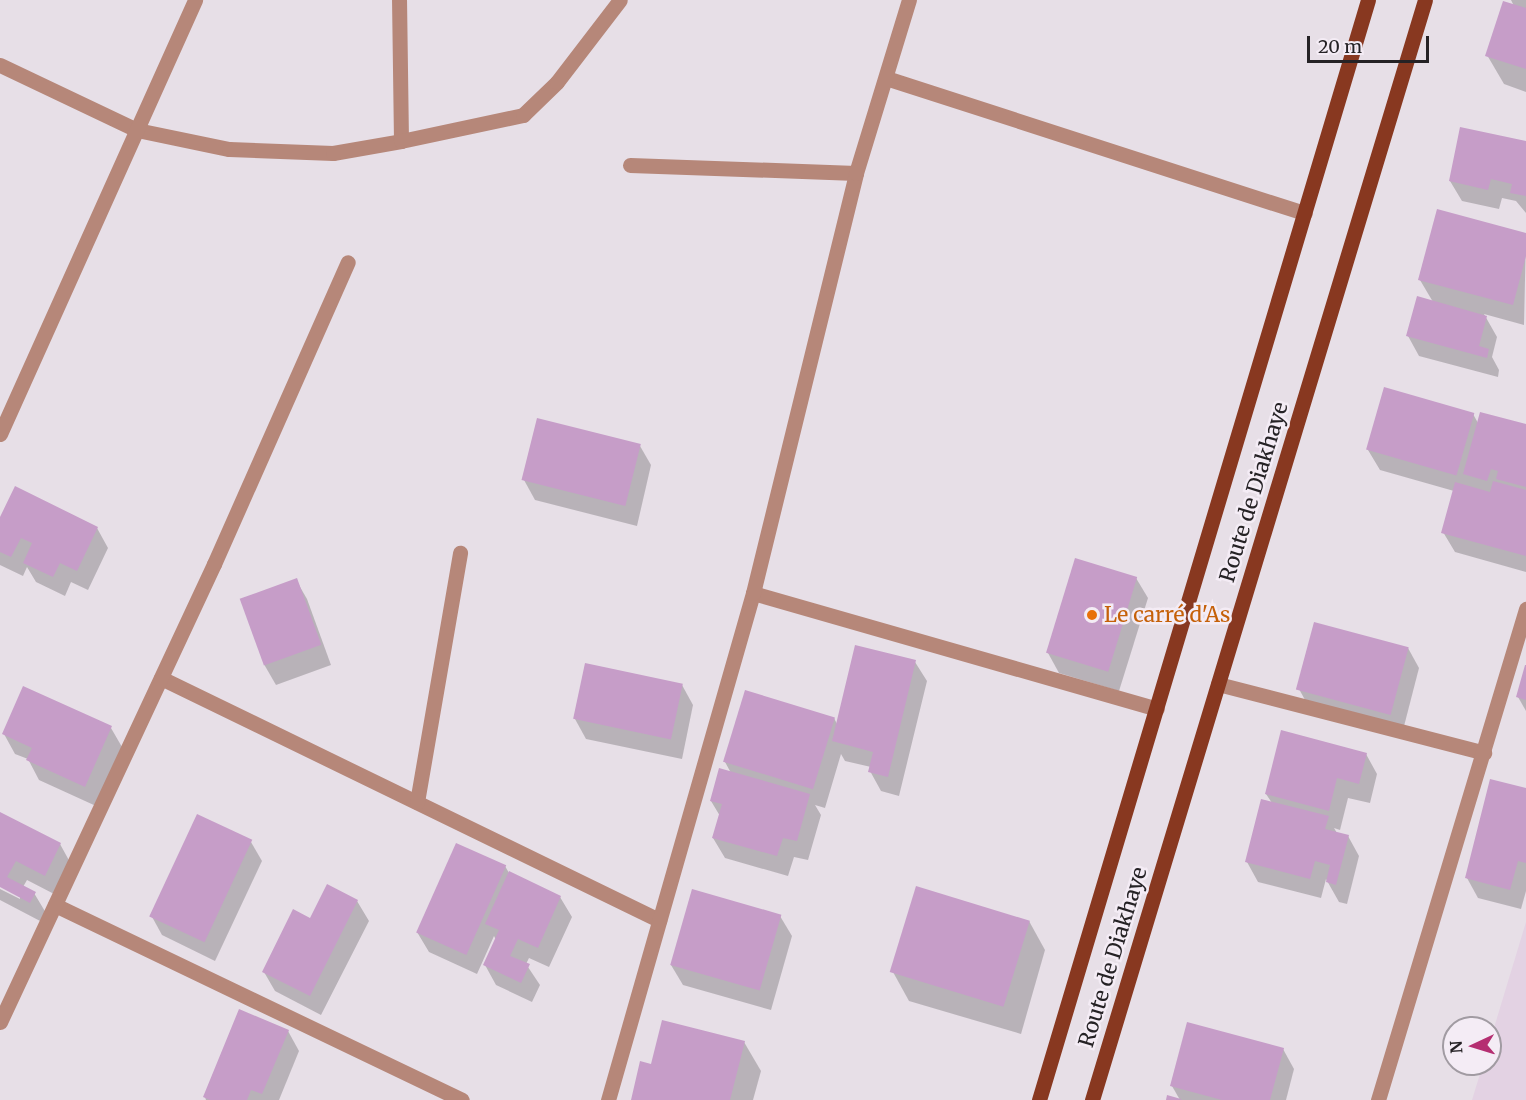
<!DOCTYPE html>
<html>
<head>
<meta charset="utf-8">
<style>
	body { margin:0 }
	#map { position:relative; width:1526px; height:1100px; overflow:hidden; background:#e7dfe7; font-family:Merriweather,serif }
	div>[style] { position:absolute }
	.industrial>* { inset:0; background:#e3d2e3 }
	.shadow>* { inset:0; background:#0003 }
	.building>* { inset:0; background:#c69dc8; transform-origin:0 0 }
	.minor>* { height:15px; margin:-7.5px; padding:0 7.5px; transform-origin:7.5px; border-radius:7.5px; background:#b68779 }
	.primary>* { height:15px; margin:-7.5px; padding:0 7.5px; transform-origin:7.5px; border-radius:7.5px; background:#883820 }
	.dots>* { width:16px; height:16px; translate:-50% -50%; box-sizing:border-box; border:3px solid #f4ecf5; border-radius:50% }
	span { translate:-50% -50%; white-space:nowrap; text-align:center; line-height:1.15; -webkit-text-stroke:5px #f4ecf5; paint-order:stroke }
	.street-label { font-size:21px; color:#252225 }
	.food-label { font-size:21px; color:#c56008 }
	.left { translate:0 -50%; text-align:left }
	.north { position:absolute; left:1442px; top:1016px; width:60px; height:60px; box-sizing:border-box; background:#f4ecf5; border:2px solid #a19ba2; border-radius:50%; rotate:266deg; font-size:16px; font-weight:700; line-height:24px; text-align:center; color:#252225 }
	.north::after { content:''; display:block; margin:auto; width:21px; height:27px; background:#b52e71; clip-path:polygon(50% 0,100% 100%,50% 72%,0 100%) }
	.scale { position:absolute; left:1307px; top:36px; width:122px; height:27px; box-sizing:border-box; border:3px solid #252225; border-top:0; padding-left:8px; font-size:18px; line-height:21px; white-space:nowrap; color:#252225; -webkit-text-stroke:4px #f4ecf5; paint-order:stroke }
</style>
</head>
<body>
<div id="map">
	<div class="industrial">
		<i style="clip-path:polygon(1526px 922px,1526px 1100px,1472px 1100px,1483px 1064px,1490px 1064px,1490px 1041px)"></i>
	</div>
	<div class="shadow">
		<i style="clip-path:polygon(1511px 0,1526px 0,1526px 92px,1504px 84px,1487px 55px,1514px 6px)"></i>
		<i style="clip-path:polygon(1526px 143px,1526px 213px,1516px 201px,1502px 198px,1499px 209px,1462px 201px,1450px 181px)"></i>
		<i style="clip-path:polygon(1526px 235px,1524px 325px,1484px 314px,1497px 337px,1492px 357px,1499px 370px,1498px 377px,1419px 356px,1408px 336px,1433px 302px,1420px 280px)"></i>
		<i style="clip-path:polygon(1473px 414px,1478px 423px,1526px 426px,1526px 572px,1455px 552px,1443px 532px,1454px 491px,1380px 470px,1368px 450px)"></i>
		<i style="clip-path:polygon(640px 446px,651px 465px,637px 526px,535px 500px,524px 480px)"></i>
		<i style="clip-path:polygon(0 520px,97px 528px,108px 548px,88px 590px,71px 582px,65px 596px,36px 582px,27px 567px,23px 576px,0 565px)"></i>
		<i style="clip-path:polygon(1136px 578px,1148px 598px,1119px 691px,1059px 673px,1048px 653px)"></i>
		<i style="clip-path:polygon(296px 580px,307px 599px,331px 665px,276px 685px,265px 666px,241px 599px)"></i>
		<i style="clip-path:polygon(1408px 648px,1419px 668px,1402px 734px,1310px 709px,1299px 689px)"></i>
		<i style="clip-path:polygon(915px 662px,927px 681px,899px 796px,881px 791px,870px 771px,871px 767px,845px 761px,841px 754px,825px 808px,815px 805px,821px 815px,808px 860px,794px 857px,788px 876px,725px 858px,713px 838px,720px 816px,711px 801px,731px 773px,725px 762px,834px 718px,837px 724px)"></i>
		<i style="clip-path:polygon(1526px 669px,1526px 711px,1518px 697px)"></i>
		<i style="clip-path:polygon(682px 685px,693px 705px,682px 759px,586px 739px,575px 719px)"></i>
		<i style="clip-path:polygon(111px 728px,122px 747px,96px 806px,39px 780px,28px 759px,15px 754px,4px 734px)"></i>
		<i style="clip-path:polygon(1366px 754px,1377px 774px,1370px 803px,1348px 798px,1340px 830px,1334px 828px,1337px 833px,1348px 836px,1359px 856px,1347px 904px,1339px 902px,1326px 879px,1321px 898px,1258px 882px,1247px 862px,1272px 803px,1266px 794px)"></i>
		<i style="clip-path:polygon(1526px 790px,1526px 891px,1521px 909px,1478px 898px,1467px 878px)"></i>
		<i style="clip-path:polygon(0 813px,60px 844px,71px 864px,56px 895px,27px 880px,23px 887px,34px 893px,46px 913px,42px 922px,0 900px,0 889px,20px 899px,20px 896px,0 885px)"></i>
		<i style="clip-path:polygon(251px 842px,262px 861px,215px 961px,162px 935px,151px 915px)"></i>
		<i style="clip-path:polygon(505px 866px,509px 873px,560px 897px,572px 917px,549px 967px,529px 958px,526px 964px,540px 985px,532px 1002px,496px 985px,485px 965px,496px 940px,494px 936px,477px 974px,429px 952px,417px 932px)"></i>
		<i style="clip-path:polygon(328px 886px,357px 901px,369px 921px,321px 1015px,275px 991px,264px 972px,310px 920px)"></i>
		<i style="clip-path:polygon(780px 916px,792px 936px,771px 1010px,683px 985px,671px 965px)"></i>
		<i style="clip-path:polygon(1029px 921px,1045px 950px,1021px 1034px,909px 1001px,893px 972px)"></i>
		<i style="clip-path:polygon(288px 1031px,299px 1051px,279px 1100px,206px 1100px,205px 1097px)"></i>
		<i style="clip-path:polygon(744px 1042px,761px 1071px,753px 1100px,632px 1100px,652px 1066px)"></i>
		<i style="clip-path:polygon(1283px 1049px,1294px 1069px,1286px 1100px,1180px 1100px,1172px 1086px)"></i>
	</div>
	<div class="building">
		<i style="clip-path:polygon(1503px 1px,1526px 8px,1526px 69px,1485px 56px)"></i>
		<i style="clip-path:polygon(1460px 127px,1526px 141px,1526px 196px,1510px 193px,1512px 184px,1491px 179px,1488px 190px,1449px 181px)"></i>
		<i style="clip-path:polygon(1437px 209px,1526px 233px,1526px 256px,1513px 305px,1418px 280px)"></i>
		<i style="clip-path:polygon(1417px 296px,1487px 316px,1479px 346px,1489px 349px,1487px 358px,1406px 336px)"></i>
		<i style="left:1384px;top:387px;width:94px;height:65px;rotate:16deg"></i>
		<i style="clip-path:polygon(1480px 412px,1526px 424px,1526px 487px,1496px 479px,1498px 471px,1491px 469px,1487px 481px,1463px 474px)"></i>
		<i style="left:537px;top:418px;width:107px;height:64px;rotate:14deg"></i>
		<i style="clip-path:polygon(1493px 481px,1526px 490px,1526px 556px,1441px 533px,1455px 482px,1490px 492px)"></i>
		<i style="clip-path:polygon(15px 486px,98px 527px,77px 571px,60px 563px,53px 577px,23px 563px,32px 543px,21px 538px,11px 557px,0 552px,0 517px)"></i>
		<i style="left:1075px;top:558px;width:65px;height:99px;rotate:17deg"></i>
		<i style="left:297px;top:578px;width:71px;height:61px;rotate:70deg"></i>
		<i style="left:1314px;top:622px;width:98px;height:70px;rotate:15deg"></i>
		<i style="clip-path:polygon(855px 645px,916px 660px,888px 777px,868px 772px,873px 752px,832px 741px)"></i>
		<i style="left:585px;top:663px;width:100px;height:57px;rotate:12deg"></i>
		<i style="clip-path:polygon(1525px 665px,1526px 665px,1526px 700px,1516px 697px)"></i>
		<i style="clip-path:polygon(23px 686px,112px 726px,85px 787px,26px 760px,32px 748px,2px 734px)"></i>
		<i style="left:745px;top:690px;width:94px;height:75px;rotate:17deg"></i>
		<i style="clip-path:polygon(1281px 730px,1367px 753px,1359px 784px,1337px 778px,1329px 811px,1265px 794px)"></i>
		<i style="clip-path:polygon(719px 768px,810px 794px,797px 841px,783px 838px,777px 856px,712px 838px,722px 804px,710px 801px)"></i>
		<i style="clip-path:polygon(1490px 779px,1526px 788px,1526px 863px,1518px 861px,1510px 890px,1465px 878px)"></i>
		<i style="clip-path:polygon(1261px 799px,1329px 816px,1325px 829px,1349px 835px,1336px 885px,1326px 882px,1330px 865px,1315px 861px,1310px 879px,1245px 862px)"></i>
		<i style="clip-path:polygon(0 812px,61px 843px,45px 876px,16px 861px,7px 877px,36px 892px,30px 903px,0 887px)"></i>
		<i style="left:197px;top:814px;width:61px;height:113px;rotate:25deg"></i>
		<i style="left:456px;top:843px;width:55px;height:98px;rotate:24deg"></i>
		<i style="clip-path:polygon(509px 871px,561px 896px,538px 948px,518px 939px,510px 956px,530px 964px,521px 983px,483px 965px,499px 930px,485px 924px)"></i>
		<i style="clip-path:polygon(327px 884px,358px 900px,310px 996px,262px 972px,293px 909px,310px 918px)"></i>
		<i style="left:916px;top:886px;width:119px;height:90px;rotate:17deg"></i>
		<i style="left:692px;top:889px;width:93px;height:79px;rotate:16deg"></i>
		<i style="clip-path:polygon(239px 1009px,289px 1030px,262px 1094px,251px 1090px,247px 1100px,210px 1100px,203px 1097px)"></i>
		<i style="clip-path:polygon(662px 1020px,745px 1041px,730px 1100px,631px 1100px,640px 1061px,651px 1064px)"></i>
		<i style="clip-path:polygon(1187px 1022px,1284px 1048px,1270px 1100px,1222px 1100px,1170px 1086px)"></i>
		<i style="clip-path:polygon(1167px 1095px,1181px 1099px,1181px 1100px,1166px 1100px)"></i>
	</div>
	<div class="minor">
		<i style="left:0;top:65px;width:152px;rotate:25.4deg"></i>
		<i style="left:137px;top:130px;width:94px;rotate:11.7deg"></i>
		<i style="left:229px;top:149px;width:104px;rotate:2.2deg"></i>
		<i style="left:333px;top:153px;width:69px;rotate:-10deg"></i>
		<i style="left:401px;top:141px;width:141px;rotate:-90.8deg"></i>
		<i style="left:886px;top:78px;width:440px;rotate:17.9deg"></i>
		<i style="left:401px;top:141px;width:125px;rotate:-12deg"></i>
		<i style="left:523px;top:115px;width:47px;rotate:-44.1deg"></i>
		<i style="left:557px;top:82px;width:103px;rotate:-52.5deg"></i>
		<i style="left:630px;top:165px;width:226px;rotate:2deg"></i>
		<i style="left:0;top:434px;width:476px;rotate:-65.8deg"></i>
		<i style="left:753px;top:593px;width:420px;rotate:16deg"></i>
		<i style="left:161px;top:678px;width:554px;rotate:25.92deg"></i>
		<i style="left:1218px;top:684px;width:275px;rotate:14.5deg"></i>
		<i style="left:417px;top:802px;width:253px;rotate:-80.2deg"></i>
		<i style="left:55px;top:905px;width:451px;rotate:25.6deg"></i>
		<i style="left:0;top:1022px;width:506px;rotate:-64.96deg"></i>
		<i style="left:214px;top:564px;width:330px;rotate:-66.1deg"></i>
		<i style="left:608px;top:1100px;width:527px;rotate:-74.04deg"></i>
		<i style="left:753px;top:593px;width:432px;rotate:-76.2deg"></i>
		<i style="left:856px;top:173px;width:181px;rotate:-73deg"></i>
		<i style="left:1378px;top:1100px;width:513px;rotate:-73.23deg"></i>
	</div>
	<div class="primary">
		<i style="left:1039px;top:1100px;width:1148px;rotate:-73.35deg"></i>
		<i style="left:1092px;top:1100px;width:1149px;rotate:-73.16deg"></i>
	</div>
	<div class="dots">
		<i style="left:1092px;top:615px;background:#e8710a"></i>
	</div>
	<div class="street-label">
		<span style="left:1254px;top:492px;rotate:-73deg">Route de Diakhaye</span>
		<span style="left:1113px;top:957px;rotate:-73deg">Route de Diakhaye</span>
	</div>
	<div class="food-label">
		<span class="left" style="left:1104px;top:615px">Le carré d'As</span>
	</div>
	<div class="north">N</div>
	<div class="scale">20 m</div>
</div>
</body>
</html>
